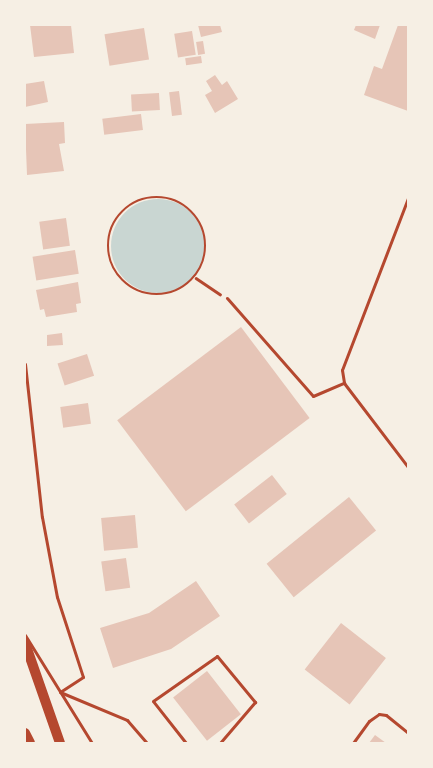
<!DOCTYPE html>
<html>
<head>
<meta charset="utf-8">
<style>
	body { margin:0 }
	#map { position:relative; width:433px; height:768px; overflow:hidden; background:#f6efe4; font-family:"Source Sans 3",sans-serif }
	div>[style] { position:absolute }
	.water>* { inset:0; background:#c9d6d2 }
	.round { border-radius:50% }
	.building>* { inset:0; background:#e6c5b7; transform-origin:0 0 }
	.path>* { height:2.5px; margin:-1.25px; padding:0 1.25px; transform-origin:1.25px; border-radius:1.25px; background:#b5482f }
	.path>.ring { margin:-1.25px; padding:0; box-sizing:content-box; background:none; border:2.5px solid #b5482f; border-radius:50% }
	.service>* { height:3px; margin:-1.5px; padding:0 1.5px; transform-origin:1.5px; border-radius:1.5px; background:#b5482f }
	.primary>* { height:10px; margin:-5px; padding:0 5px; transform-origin:5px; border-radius:5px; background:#b5482f }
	span { translate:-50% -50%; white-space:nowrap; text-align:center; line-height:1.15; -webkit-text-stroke:4px #f6efe4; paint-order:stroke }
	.frame { position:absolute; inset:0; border:26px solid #f6efe4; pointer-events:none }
</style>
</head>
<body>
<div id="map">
	<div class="water">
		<i class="round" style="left:111px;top:199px;width:94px;height:94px"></i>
	</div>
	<div class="building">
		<i style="clip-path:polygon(30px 25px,71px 25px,74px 53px,34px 57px)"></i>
		<i style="clip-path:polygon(198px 25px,220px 25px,222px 32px,201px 37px)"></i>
		<i style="clip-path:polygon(356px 25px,380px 25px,375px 39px,354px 30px)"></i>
		<i style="clip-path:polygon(398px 25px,408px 25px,408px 111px,364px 95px,374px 66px,382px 69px)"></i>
		<i style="left:144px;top:28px;width:32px;height:40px;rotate:81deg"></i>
		<i style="left:192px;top:31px;width:24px;height:18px;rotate:81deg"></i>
		<i style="left:203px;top:41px;width:13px;height:7px;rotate:81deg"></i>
		<i style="left:201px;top:56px;width:7px;height:16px;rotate:82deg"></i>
		<i style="clip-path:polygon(215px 75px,222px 85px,227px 81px,238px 99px,215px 113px,205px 95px,212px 91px,206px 81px)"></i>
		<i style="clip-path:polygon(44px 81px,48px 102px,25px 107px,25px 84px)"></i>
		<i style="left:179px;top:91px;width:24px;height:10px;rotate:83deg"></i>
		<i style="left:159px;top:93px;width:17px;height:28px;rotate:87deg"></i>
		<i style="left:141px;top:114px;width:16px;height:39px;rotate:83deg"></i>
		<i style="clip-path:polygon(64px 122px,65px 143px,59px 144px,64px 171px,27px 175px,25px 124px)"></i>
		<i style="left:66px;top:218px;width:28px;height:27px;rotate:82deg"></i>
		<i style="left:75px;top:250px;width:24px;height:43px;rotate:81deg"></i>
		<i style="clip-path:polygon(78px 282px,81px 303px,76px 304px,77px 312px,46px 317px,44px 309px,40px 310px,36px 290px)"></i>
		<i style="left:241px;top:327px;width:114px;height:155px;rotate:53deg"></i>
		<i style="clip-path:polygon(62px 333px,63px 345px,47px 346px,47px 335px)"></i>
		<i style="left:87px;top:354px;width:23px;height:31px;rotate:72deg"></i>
		<i style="left:88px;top:403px;width:21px;height:28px;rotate:82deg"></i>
		<i style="left:272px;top:475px;width:24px;height:48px;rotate:52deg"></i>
		<i style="left:349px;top:497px;width:43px;height:106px;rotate:51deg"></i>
		<i style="left:135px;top:515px;width:33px;height:34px;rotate:85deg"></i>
		<i style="left:126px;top:558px;width:30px;height:25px;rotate:82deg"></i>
		<i style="clip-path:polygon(196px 581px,220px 616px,171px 649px,113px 668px,100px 628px,149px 613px)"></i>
		<i style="left:341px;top:623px;width:57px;height:59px;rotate:38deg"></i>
		<i style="left:207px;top:671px;width:55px;height:43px;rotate:52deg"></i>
		<i style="clip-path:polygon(375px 735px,386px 743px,369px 743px)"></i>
	</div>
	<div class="path">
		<i class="ring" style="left:108px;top:197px;width:95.5px;height:95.5px"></i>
		<i style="left:196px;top:278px;width:29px;rotate:34deg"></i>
	</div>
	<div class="service">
		<i style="left:408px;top:198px;width:184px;rotate:111deg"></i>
		<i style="left:342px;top:370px;width:13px;rotate:81deg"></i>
		<i style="left:344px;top:383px;width:106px;rotate:52.7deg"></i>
		<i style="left:227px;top:298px;width:130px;rotate:48.7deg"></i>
		<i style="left:313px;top:396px;width:34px;rotate:-23deg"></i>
		<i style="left:25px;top:364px;width:154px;rotate:83.7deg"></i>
		<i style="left:42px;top:517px;width:81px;rotate:79.4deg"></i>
		<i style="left:57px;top:597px;width:84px;rotate:72deg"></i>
		<i style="left:83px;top:677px;width:27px;rotate:147deg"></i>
		<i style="left:25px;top:635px;width:127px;rotate:58.2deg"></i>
		<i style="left:60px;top:692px;width:73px;rotate:22.7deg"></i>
		<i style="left:127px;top:720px;width:30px;rotate:49deg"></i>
		<i style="left:186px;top:743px;width:53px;rotate:-128.2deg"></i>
		<i style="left:153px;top:701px;width:78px;rotate:-35.1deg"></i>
		<i style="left:217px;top:656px;width:60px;rotate:50.4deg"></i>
		<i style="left:255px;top:702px;width:54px;rotate:130.5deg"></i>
		<i style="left:353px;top:743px;width:27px;rotate:-54deg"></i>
		<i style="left:369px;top:721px;width:12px;rotate:-35deg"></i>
		<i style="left:379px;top:714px;width:7px;rotate:8deg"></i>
		<i style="left:386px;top:715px;width:28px;rotate:39deg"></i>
	</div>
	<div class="primary">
		<i style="left:25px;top:643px;width:106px;rotate:70.7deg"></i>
		<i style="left:25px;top:733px;width:11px;rotate:63deg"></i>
	</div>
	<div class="frame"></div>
</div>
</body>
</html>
